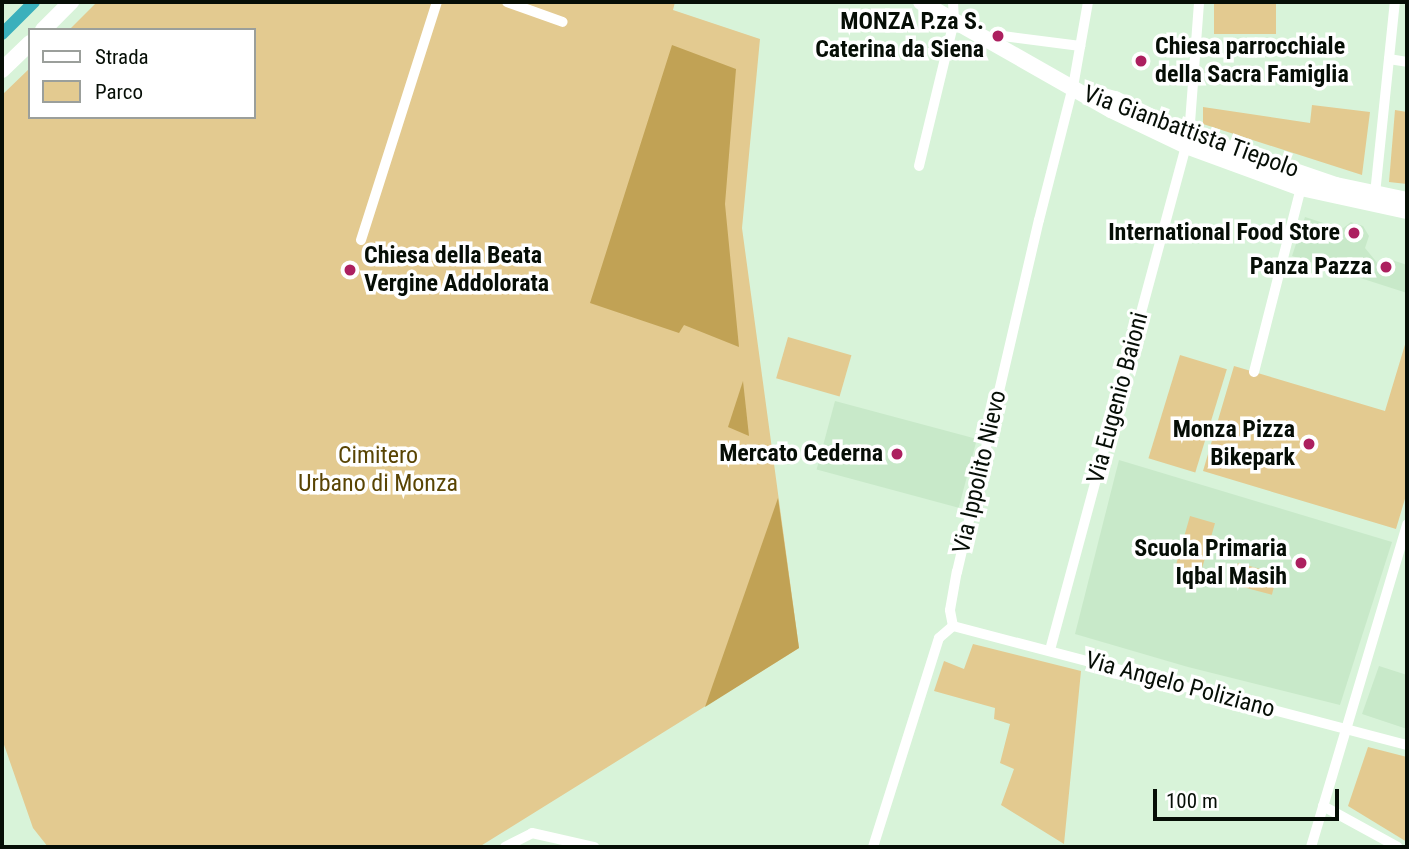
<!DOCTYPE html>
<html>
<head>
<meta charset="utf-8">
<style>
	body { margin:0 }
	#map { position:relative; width:1409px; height:849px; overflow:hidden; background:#d8f3d9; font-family:"Roboto Condensed",sans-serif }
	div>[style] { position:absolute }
	.built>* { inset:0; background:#c8e9c9; transform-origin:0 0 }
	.green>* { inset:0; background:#e3ca90; transform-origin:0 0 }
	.forest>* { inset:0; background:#c1a255 }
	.canal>* { height:12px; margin:-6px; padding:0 6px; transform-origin:6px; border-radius:6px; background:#3bb0bc }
	.street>* { height:10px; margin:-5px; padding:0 5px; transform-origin:5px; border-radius:5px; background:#fff }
	.secondary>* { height:16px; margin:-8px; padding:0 8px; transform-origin:8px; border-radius:8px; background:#fff }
	.dots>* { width:19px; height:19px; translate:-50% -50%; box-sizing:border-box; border:4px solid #fff; border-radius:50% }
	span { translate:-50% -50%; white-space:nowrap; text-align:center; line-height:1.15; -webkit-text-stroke:7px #fff; paint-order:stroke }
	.poi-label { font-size:24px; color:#060e06; font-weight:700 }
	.right { translate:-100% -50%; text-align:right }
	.left { translate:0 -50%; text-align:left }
	.street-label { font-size:24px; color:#060e06 }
	.park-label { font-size:24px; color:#594403 }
	.frame { position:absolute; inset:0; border:4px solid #060e06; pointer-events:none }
	.legend { position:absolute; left:28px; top:28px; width:228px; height:91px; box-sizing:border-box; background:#fff; border:2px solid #9b9f9b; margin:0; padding:9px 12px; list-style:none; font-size:21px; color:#060e06 }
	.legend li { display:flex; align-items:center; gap:14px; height:35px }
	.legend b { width:35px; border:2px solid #9b9f9b }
	.scale { position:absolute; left:1153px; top:789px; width:186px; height:32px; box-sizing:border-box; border:4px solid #060e06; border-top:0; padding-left:9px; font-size:21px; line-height:24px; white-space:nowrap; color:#060e06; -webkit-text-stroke:5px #fff; paint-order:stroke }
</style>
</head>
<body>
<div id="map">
	<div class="built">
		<i style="clip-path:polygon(1305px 217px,1342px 229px,1351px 222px,1363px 226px,1369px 236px,1365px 248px,1379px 265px,1389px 259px,1407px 265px,1407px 293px,1292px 256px)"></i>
		<i style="left:835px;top:401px;width:147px;height:71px;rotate:15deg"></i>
		<i style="clip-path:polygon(1119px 460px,1392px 542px,1340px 705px,1188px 667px,1075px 634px)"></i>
		<i style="clip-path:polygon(1379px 666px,1407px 675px,1407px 729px,1362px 714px)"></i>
	</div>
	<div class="green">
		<i style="clip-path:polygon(97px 2px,675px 2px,673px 10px,760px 39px,742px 228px,799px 648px,479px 847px,48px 847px,33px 828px,2px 739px,2px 95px,30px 68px,30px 117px,254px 117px,254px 30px,69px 30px)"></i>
		<i style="left:1214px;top:2px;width:62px;height:32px"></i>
		<i style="clip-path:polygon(1312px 105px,1370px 112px,1362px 175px,1203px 124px,1203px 107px,1310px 123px)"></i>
		<i style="clip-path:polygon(1395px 110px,1407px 112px,1407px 184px,1389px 182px)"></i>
		<i style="left:788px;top:337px;width:66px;height:43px;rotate:16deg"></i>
		<i style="clip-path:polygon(1407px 338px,1407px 492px,1396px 529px,1203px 471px,1234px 366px,1385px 411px)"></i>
		<i style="left:1180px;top:355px;width:49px;height:108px;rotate:17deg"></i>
		<i style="left:1190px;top:516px;width:26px;height:53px;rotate:16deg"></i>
		<i style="left:1238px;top:563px;width:41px;height:22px;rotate:15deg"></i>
		<i style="clip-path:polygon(973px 644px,1081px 671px,1064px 844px,1001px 805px,1014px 769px,1000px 763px,1010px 724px,994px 719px,995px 708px,934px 691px,944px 661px,964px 669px)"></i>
		<i style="clip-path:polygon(1368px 747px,1407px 757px,1407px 842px,1348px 806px)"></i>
	</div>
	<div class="forest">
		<i style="clip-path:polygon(672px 45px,736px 69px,725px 204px,739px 347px,684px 325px,679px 333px,590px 303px)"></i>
		<i style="clip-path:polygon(743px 381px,749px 436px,728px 427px)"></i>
		<i style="clip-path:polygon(778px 498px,799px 648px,705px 707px)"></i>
	</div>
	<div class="canal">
		<i style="left:2px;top:34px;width:45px;rotate:-45deg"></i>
	</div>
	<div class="street">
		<i style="left:507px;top:2px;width:59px;rotate:19.7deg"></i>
		<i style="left:994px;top:43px;width:11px;rotate:-38deg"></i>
		<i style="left:1003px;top:36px;width:78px;rotate:7.4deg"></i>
		<i style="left:1389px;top:59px;width:18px;rotate:9deg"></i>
		<i style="left:1189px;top:136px;width:134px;rotate:-85.7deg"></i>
		<i style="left:919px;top:166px;width:149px;rotate:-76.4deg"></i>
		<i style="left:954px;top:21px;width:19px;rotate:-93deg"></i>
		<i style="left:1375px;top:194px;width:193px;rotate:-84.1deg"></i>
		<i style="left:361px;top:240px;width:250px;rotate:-72.3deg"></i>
		<i style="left:1254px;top:372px;width:190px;rotate:-75.7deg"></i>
		<i style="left:953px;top:626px;width:16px;rotate:-101deg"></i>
		<i style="left:950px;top:610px;width:39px;rotate:-80deg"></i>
		<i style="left:957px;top:572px;width:361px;rotate:-76.9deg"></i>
		<i style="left:1039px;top:220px;width:137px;rotate:-75.7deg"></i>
		<i style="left:1073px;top:87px;width:86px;rotate:-80deg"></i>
		<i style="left:953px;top:626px;width:469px;rotate:14.7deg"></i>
		<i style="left:1050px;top:650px;width:522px;rotate:-74.9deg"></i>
		<i style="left:1323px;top:806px;width:85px;rotate:28.7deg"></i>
		<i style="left:505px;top:847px;width:30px;rotate:-27deg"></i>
		<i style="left:532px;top:833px;width:64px;rotate:12.7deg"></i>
		<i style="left:873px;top:847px;width:219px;rotate:-72.5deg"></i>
		<i style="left:939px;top:638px;width:18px;rotate:-41deg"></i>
		<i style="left:1311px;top:847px;width:337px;rotate:-73.4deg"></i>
	</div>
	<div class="secondary">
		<i style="left:921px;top:2px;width:219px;rotate:29.6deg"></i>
		<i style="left:1111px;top:110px;width:83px;rotate:25.6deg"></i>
		<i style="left:1186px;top:146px;width:122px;rotate:20.1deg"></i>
		<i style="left:1301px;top:188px;width:108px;rotate:12.2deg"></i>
		<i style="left:43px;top:30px;width:40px;rotate:-45deg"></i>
		<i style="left:2px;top:70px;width:39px;rotate:-44deg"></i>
		<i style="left:1096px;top:94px;width:20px;rotate:15deg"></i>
		<i style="left:1115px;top:99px;width:46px;rotate:26deg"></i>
		<i style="left:1192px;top:136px;width:152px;rotate:18.8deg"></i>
		<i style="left:1336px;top:185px;width:73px;rotate:11.9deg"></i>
	</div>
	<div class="dots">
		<i style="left:998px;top:36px;background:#ac205f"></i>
		<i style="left:1141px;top:61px;background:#ac205f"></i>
		<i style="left:1354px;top:233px;background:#ac205f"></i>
		<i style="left:1386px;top:267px;background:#ac205f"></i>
		<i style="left:350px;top:270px;background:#ac205f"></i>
		<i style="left:1309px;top:444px;background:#ac205f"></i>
		<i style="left:897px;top:454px;background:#ac205f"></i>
		<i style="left:1301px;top:563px;background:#ac205f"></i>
	</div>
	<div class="poi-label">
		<span class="right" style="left:984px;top:36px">MONZA P.za S.<br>Caterina da Siena</span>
		<span class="left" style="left:1155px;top:61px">Chiesa parrocchiale<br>della Sacra Famiglia</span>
		<span class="right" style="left:1340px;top:233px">International Food Store</span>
		<span class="left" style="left:364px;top:270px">Chiesa della Beata<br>Vergine Addolorata</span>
		<span class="right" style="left:1372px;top:267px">Panza Pazza</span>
		<span class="right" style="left:1295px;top:444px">Monza Pizza<br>Bikepark</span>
		<span class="right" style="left:883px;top:454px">Mercato Cederna</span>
		<span class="right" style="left:1287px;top:563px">Scuola Primaria<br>Iqbal Masih</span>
	</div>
	<div class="street-label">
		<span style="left:1191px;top:132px;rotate:20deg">Via Gianbattista Tiepolo</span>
		<span style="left:1118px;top:398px;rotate:-75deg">Via Eugenio Baioni</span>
		<span style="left:980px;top:472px;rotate:-77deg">Via Ippolito Nievo</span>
		<span style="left:1180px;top:685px;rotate:15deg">Via Angelo Poliziano</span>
	</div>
	<div class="park-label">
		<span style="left:378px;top:470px">Cimitero<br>Urbano di Monza</span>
	</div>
	<div class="frame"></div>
	<ul class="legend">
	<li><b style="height:9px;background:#fff"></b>Strada</li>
	<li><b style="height:19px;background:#e3ca90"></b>Parco</li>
	</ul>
	<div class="scale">100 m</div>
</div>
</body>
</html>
